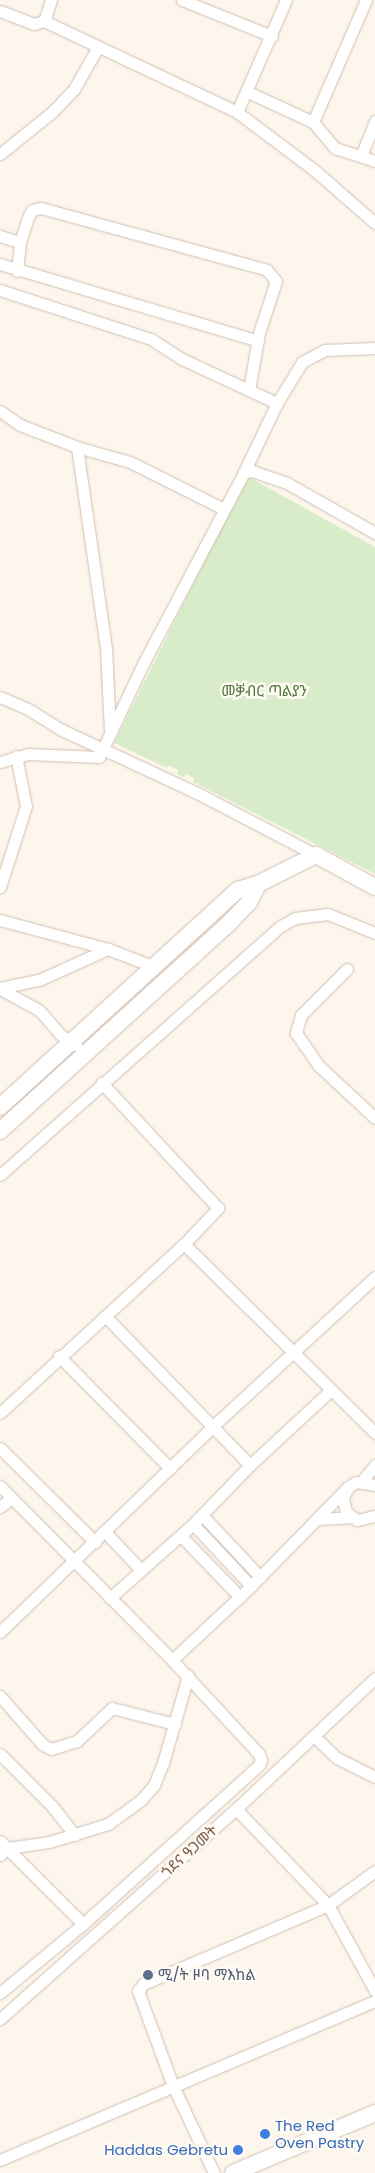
<!DOCTYPE html>
<html>
<head>
<meta charset="utf-8">
<style>
	body { margin:0 }
	#map { position:relative; width:375px; height:2173px; overflow:hidden; background:#fdf6ec; font-family:Poppins,"Noto Sans Ethiopic",sans-serif }
	div>[style] { position:absolute }
	.green>* { inset:0; background:#d8ecc9 }
	.roads { filter:drop-shadow(0 0 1px #d1beb0) drop-shadow(0 0 1px #d1beb0) }
	.minor>* { height:11px; margin:-5.5px; padding:0 5.5px; transform-origin:5.5px; border-radius:5.5px; background:#fff }
	.secondary>* { height:16px; margin:-8px; padding:0 8px; transform-origin:8px; border-radius:8px; background:#fff }
	.dots>* { width:14px; height:14px; translate:-50% -50%; box-sizing:border-box; border:2px solid #fffaf3; border-radius:50% }
	span { translate:-50% -50%; white-space:nowrap; text-align:center; line-height:1.15; -webkit-text-stroke:5px #fffaf3; paint-order:stroke }
	.park-label { font-size:15px; color:#537a41 }
	.street-label { font-size:15px; color:#7a5c4d }
	.service-label { font-size:15px; color:#4e5e75 }
	.left { translate:0 -50%; text-align:left }
	.shop-label { font-size:15px; color:#366cbe }
	.right { translate:-100% -50%; text-align:right }
</style>
</head>
<body>
<div id="map">
	<div class="green">
		<i style="clip-path:polygon(247px 476px,375px 547px,375px 874px,193px 782px,194px 778px,186px 774px,184px 777px,177px 774px,178px 770px,168px 765px,167px 768px,114px 743px)"></i>
	</div>
	<div class="roads">
		<div class="minor">
			<i style="left:51px;top:0;width:22px;rotate:108deg"></i>
			<i style="left:44px;top:21px;width:213px;rotate:25.2deg"></i>
			<i style="left:237px;top:112px;width:95px;rotate:36.9deg"></i>
			<i style="left:313px;top:169px;width:82px;rotate:41.1deg"></i>
			<i style="left:182px;top:0;width:97px;rotate:21.8deg"></i>
			<i style="left:366px;top:0;width:133px;rotate:113.5deg"></i>
			<i style="left:313px;top:122px;width:34px;rotate:50deg"></i>
			<i style="left:335px;top:148px;width:42px;rotate:18deg"></i>
			<i style="left:0;top:11px;width:36px;rotate:21deg"></i>
			<i style="left:34px;top:24px;width:10px;rotate:-17deg"></i>
			<i style="left:248px;top:92px;width:72px;rotate:24.8deg"></i>
			<i style="left:237px;top:112px;width:122px;rotate:-66.4deg"></i>
			<i style="left:0;top:154px;width:67px;rotate:-38.9deg"></i>
			<i style="left:52px;top:112px;width:32px;rotate:-46deg"></i>
			<i style="left:74px;top:89px;width:48px;rotate:-60.3deg"></i>
			<i style="left:361px;top:156px;width:38px;rotate:-68deg"></i>
			<i style="left:0;top:236px;width:21px;rotate:17deg"></i>
			<i style="left:0;top:264px;width:269px;rotate:16.6deg"></i>
			<i style="left:17px;top:271px;width:29px;rotate:-84deg"></i>
			<i style="left:20px;top:242px;width:28px;rotate:-72deg"></i>
			<i style="left:29px;top:215px;width:6px;rotate:-59deg"></i>
			<i style="left:32px;top:210px;width:9px;rotate:-13deg"></i>
			<i style="left:41px;top:208px;width:234px;rotate:15.3deg"></i>
			<i style="left:267px;top:270px;width:14px;rotate:51deg"></i>
			<i style="left:276px;top:281px;width:55px;rotate:108.1deg"></i>
			<i style="left:259px;top:333px;width:58px;rotate:100deg"></i>
			<i style="left:0;top:290px;width:159px;rotate:18deg"></i>
			<i style="left:151px;top:339px;width:37px;rotate:33deg"></i>
			<i style="left:182px;top:359px;width:105px;rotate:24.9deg"></i>
			<i style="left:0;top:411px;width:24px;rotate:35deg"></i>
			<i style="left:20px;top:425px;width:61px;rotate:21.1deg"></i>
			<i style="left:77px;top:447px;width:55px;rotate:15.8deg"></i>
			<i style="left:130px;top:462px;width:103px;rotate:26.6deg"></i>
			<i style="left:77px;top:447px;width:203px;rotate:81.8deg"></i>
			<i style="left:106px;top:648px;width:85px;rotate:87.3deg"></i>
			<i style="left:244px;top:472px;width:76px;rotate:-64.4deg"></i>
			<i style="left:277px;top:403px;width:48px;rotate:-58.6deg"></i>
			<i style="left:302px;top:362px;width:26px;rotate:-28deg"></i>
			<i style="left:325px;top:350px;width:50px;rotate:-2.3deg"></i>
			<i style="left:0;top:697px;width:30px;rotate:23deg"></i>
			<i style="left:28px;top:709px;width:40px;rotate:32deg"></i>
			<i style="left:62px;top:730px;width:149px;rotate:25deg"></i>
			<i style="left:197px;top:793px;width:134px;rotate:27.5deg"></i>
			<i style="left:0;top:762px;width:29px;rotate:-16deg"></i>
			<i style="left:28px;top:754px;width:71px;rotate:2.4deg"></i>
			<i style="left:99px;top:757px;width:105px;rotate:-64.7deg"></i>
			<i style="left:144px;top:662px;width:215px;rotate:-62.2deg"></i>
			<i style="left:244px;top:472px;width:8px;rotate:-7deg"></i>
			<i style="left:252px;top:471px;width:37px;rotate:19deg"></i>
			<i style="left:287px;top:483px;width:101px;rotate:29.6deg"></i>
			<i style="left:0;top:887px;width:85px;rotate:-72.2deg"></i>
			<i style="left:26px;top:806px;width:51px;rotate:-101.3deg"></i>
			<i style="left:0;top:920px;width:112px;rotate:15deg"></i>
			<i style="left:108px;top:949px;width:50px;rotate:21deg"></i>
			<i style="left:347px;top:969px;width:65px;rotate:135deg"></i>
			<i style="left:301px;top:1015px;width:19px;rotate:106deg"></i>
			<i style="left:296px;top:1033px;width:40px;rotate:55.1deg"></i>
			<i style="left:319px;top:1066px;width:76px;rotate:42.9deg"></i>
			<i style="left:0;top:988px;width:40px;rotate:-12deg"></i>
			<i style="left:39px;top:980px;width:76px;rotate:-24.2deg"></i>
			<i style="left:0;top:989px;width:44px;rotate:28.3deg"></i>
			<i style="left:39px;top:1010px;width:33px;rotate:49deg"></i>
			<i style="left:61px;top:1035px;width:18px;rotate:34deg"></i>
			<i style="left:0;top:1175px;width:373px;rotate:-41.6deg"></i>
			<i style="left:279px;top:927px;width:18px;rotate:-29deg"></i>
			<i style="left:295px;top:918px;width:33px;rotate:-7deg"></i>
			<i style="left:328px;top:914px;width:51px;rotate:22deg"></i>
			<i style="left:184px;top:1244px;width:269px;rotate:44.7deg"></i>
			<i style="left:105px;top:1316px;width:208px;rotate:45.8deg"></i>
			<i style="left:59px;top:1356px;width:158px;rotate:45.3deg"></i>
			<i style="left:0;top:1413px;width:250px;rotate:-42.6deg"></i>
			<i style="left:184px;top:1244px;width:50px;rotate:-46.6deg"></i>
			<i style="left:218px;top:1208px;width:171px;rotate:-132.9deg"></i>
			<i style="left:0;top:1448px;width:134px;rotate:44.7deg"></i>
			<i style="left:362px;top:1481px;width:21px;rotate:-51deg"></i>
			<i style="left:375px;top:1485px;width:19px;rotate:-171deg"></i>
			<i style="left:356px;top:1482px;width:9px;rotate:148deg"></i>
			<i style="left:348px;top:1487px;width:13px;rotate:113deg"></i>
			<i style="left:343px;top:1499px;width:13px;rotate:77deg"></i>
			<i style="left:346px;top:1512px;width:14px;rotate:36deg"></i>
			<i style="left:357px;top:1520px;width:18px;rotate:-13deg"></i>
			<i style="left:0;top:1486px;width:245px;rotate:45.3deg"></i>
			<i style="left:172px;top:1660px;width:128px;rotate:47.2deg"></i>
			<i style="left:259px;top:1754px;width:6px;rotate:72deg"></i>
			<i style="left:261px;top:1760px;width:5px;rotate:112deg"></i>
			<i style="left:259px;top:1765px;width:237px;rotate:137.9deg"></i>
			<i style="left:0;top:1507px;width:14px;rotate:-39deg"></i>
			<i style="left:202px;top:1515px;width:85px;rotate:46.9deg"></i>
			<i style="left:318px;top:1519px;width:33px;rotate:-3deg"></i>
			<i style="left:193px;top:1524px;width:85px;rotate:46.9deg"></i>
			<i style="left:105px;top:1532px;width:52px;rotate:46.5deg"></i>
			<i style="left:181px;top:1536px;width:85px;rotate:46deg"></i>
			<i style="left:110px;top:1598px;width:111px;rotate:-41.7deg"></i>
			<i style="left:193px;top:1524px;width:82px;rotate:-46deg"></i>
			<i style="left:250px;top:1465px;width:110px;rotate:-42.8deg"></i>
			<i style="left:0;top:1632px;width:296px;rotate:-44deg"></i>
			<i style="left:213px;top:1426px;width:220px;rotate:-42.6deg"></i>
			<i style="left:172px;top:1660px;width:108px;rotate:-43.1deg"></i>
			<i style="left:251px;top:1586px;width:139px;rotate:-45.6deg"></i>
			<i style="left:0;top:1696px;width:64px;rotate:48.8deg"></i>
			<i style="left:42px;top:1744px;width:10px;rotate:29deg"></i>
			<i style="left:51px;top:1749px;width:27px;rotate:-17deg"></i>
			<i style="left:77px;top:1741px;width:48px;rotate:-43.3deg"></i>
			<i style="left:112px;top:1708px;width:65px;rotate:14.3deg"></i>
			<i style="left:315px;top:1737px;width:30px;rotate:44deg"></i>
			<i style="left:337px;top:1758px;width:42px;rotate:26.6deg"></i>
			<i style="left:0;top:1754px;width:74px;rotate:45deg"></i>
			<i style="left:52px;top:1806px;width:37px;rotate:52deg"></i>
			<i style="left:236px;top:1809px;width:133px;rotate:46.2deg"></i>
			<i style="left:328px;top:1905px;width:98px;rotate:61.3deg"></i>
			<i style="left:0;top:1841px;width:117px;rotate:45deg"></i>
			<i style="left:83px;top:1924px;width:108px;rotate:140.3deg"></i>
			<i style="left:0;top:1855px;width:10px;rotate:-45deg"></i>
			<i style="left:7px;top:1848px;width:42px;rotate:-8.1deg"></i>
			<i style="left:49px;top:1842px;width:62px;rotate:-17deg"></i>
			<i style="left:108px;top:1824px;width:41px;rotate:-36deg"></i>
			<i style="left:141px;top:1800px;width:20px;rotate:-49deg"></i>
			<i style="left:154px;top:1785px;width:24px;rotate:-68deg"></i>
			<i style="left:163px;top:1763px;width:91px;rotate:-74deg"></i>
			<i style="left:0;top:2019px;width:316px;rotate:-41.7deg"></i>
			<i style="left:236px;top:1809px;width:191px;rotate:-43.3deg"></i>
			<i style="left:0;top:2160px;width:407px;rotate:-23deg"></i>
			<i style="left:214px;top:2173px;width:96px;rotate:-115.2deg"></i>
			<i style="left:173px;top:2086px;width:101px;rotate:-110.2deg"></i>
			<i style="left:138px;top:1991px;width:9px;rotate:-54deg"></i>
			<i style="left:143px;top:1984px;width:201px;rotate:-23.1deg"></i>
			<i style="left:328px;top:1905px;width:58px;rotate:-35.9deg"></i>
		</div>
		<div class="secondary">
			<i style="left:0;top:1107px;width:322px;rotate:-42.4deg"></i>
			<i style="left:238px;top:890px;width:21px;rotate:-17deg"></i>
			<i style="left:258px;top:884px;width:65px;rotate:-26.6deg"></i>
			<i style="left:316px;top:855px;width:67px;rotate:28.5deg"></i>
			<i style="left:0;top:1131px;width:309px;rotate:-42.2deg"></i>
			<i style="left:229px;top:923px;width:29px;rotate:-46deg"></i>
			<i style="left:249px;top:902px;width:20px;rotate:-63deg"></i>
			<i style="left:233px;top:2173px;width:154px;rotate:-22.9deg"></i>
		</div>
	</div>
	<div class="dots">
		<i style="left:148px;top:1975px;background:#5c6f8a"></i>
		<i style="left:265px;top:2134px;background:#3f7fe0"></i>
		<i style="left:238px;top:2150px;background:#3f7fe0"></i>
	</div>
	<div class="park-label">
		<span style="left:264px;top:691px">መቓብር ጣልያን</span>
	</div>
	<div class="street-label">
		<span style="left:189px;top:1851px;rotate:-42deg">ጎደና ዓጋመት</span>
	</div>
	<div class="service-label">
		<span class="left" style="left:158px;top:1975px">ሚ/ት ዞባ ማእከል</span>
	</div>
	<div class="shop-label">
		<span class="left" style="left:275px;top:2134px">The Red<br>Oven Pastry</span>
		<span class="right" style="left:228px;top:2150px">Haddas Gebretu</span>
	</div>
</div>
</body>
</html>
